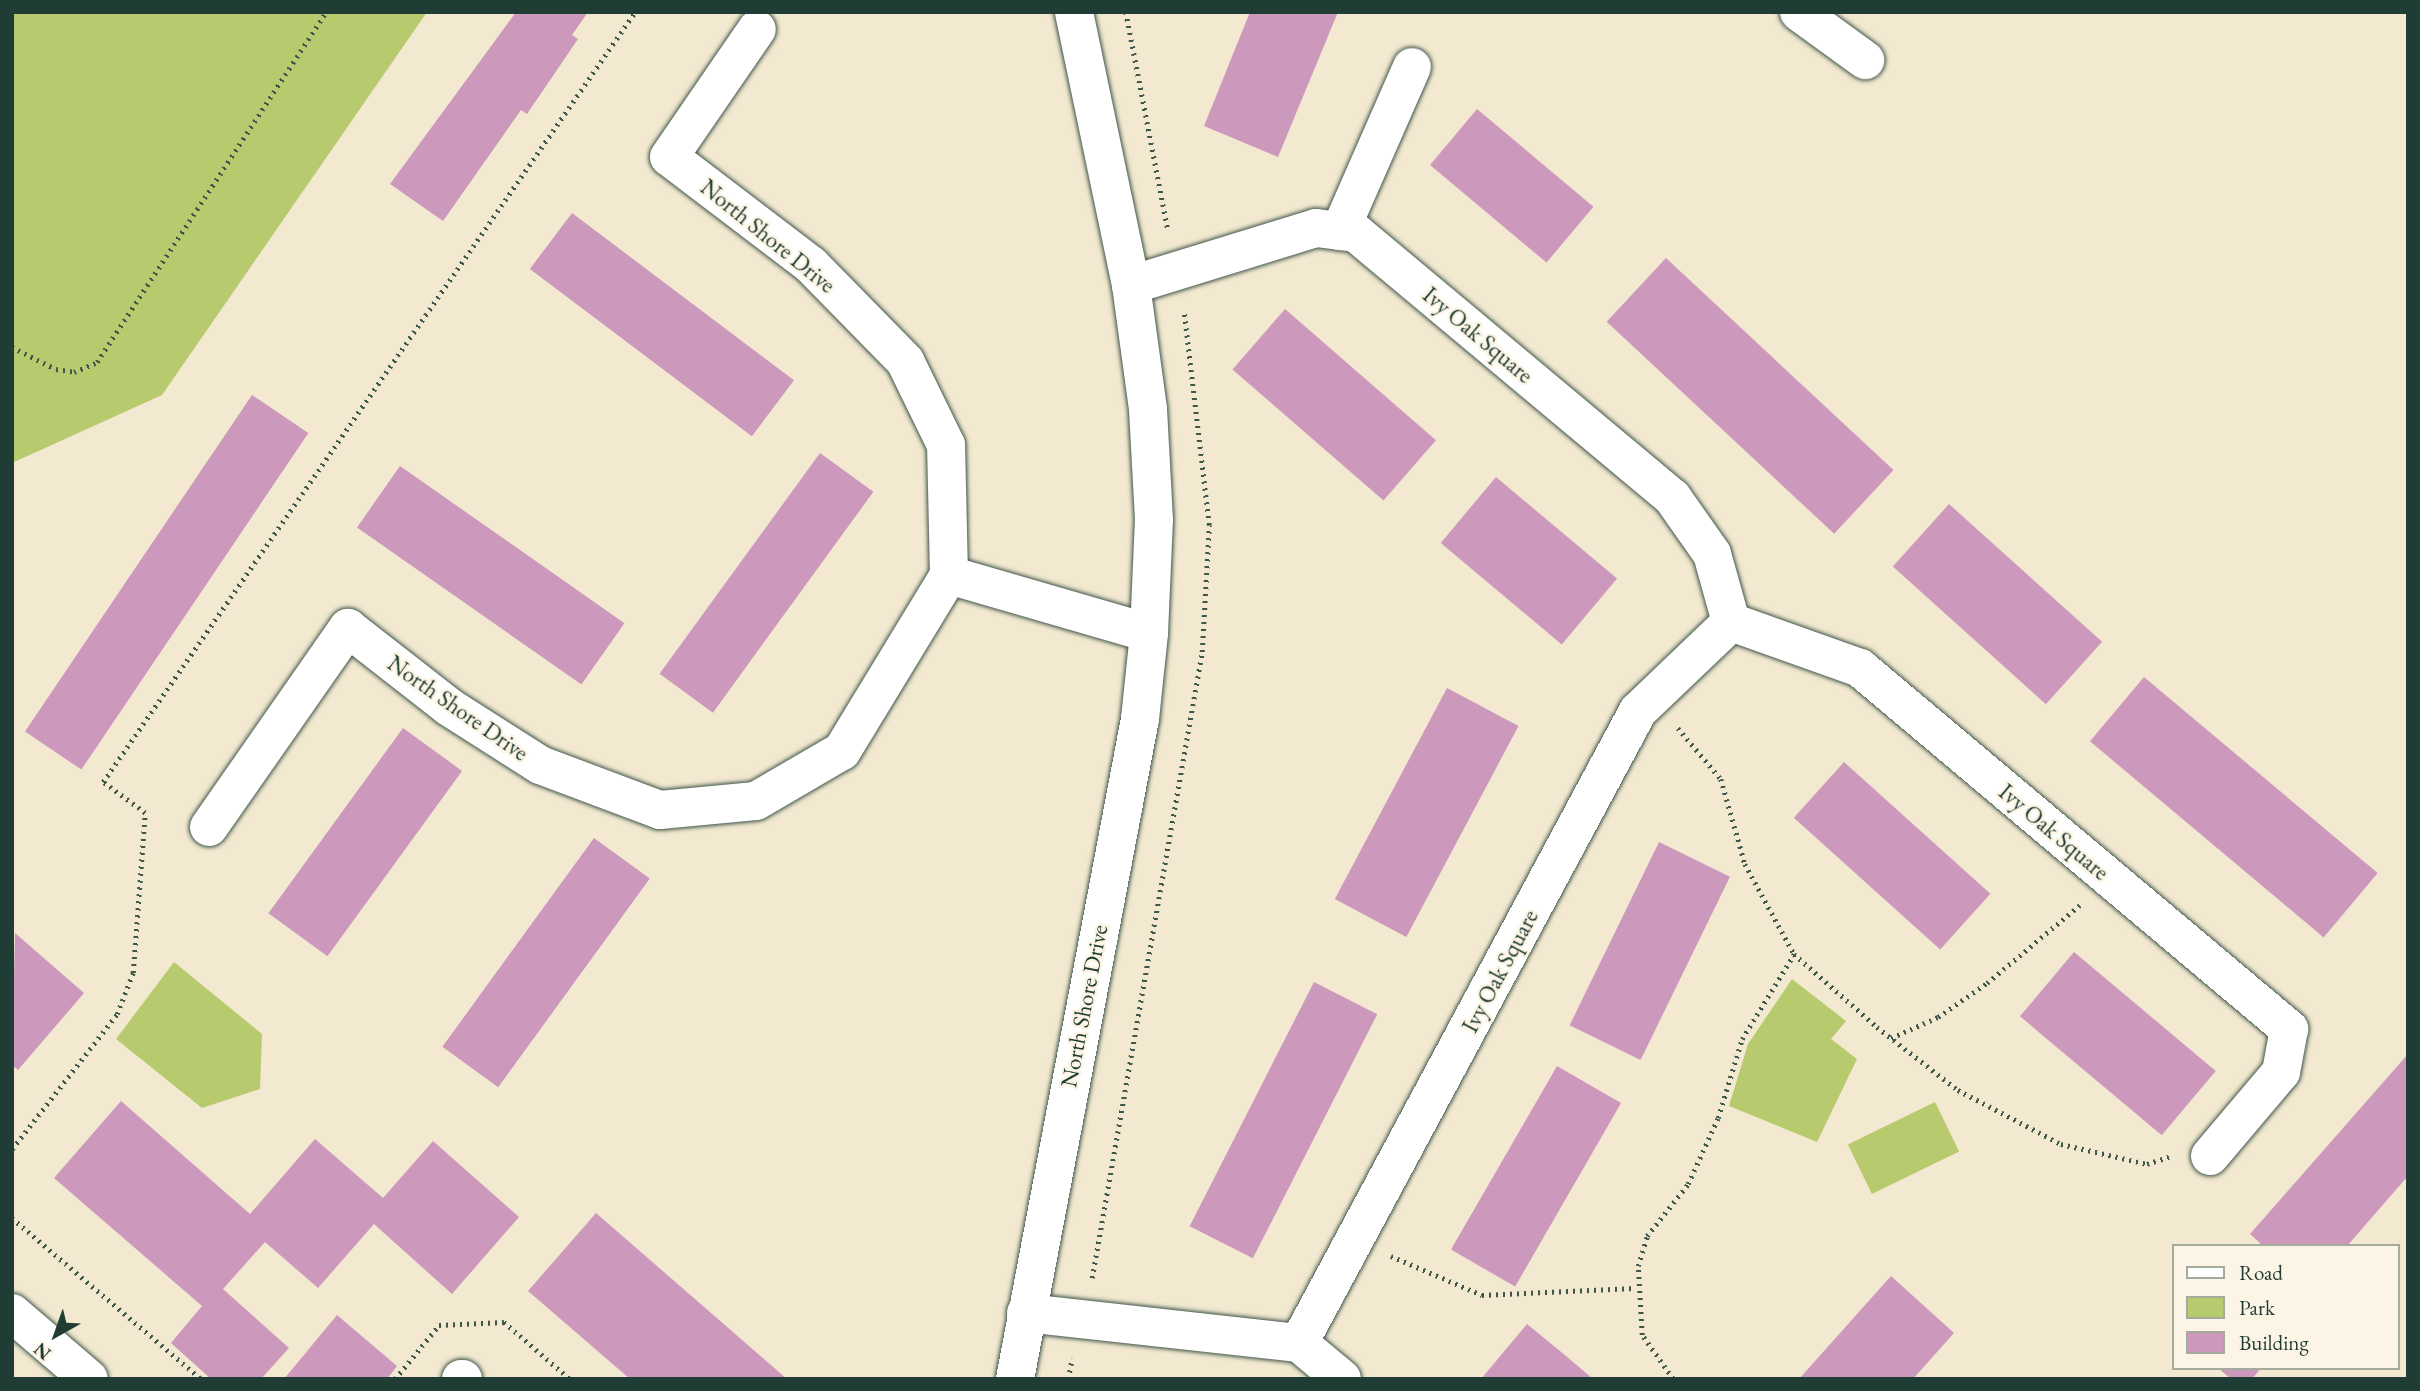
<!DOCTYPE html>
<html>
<head>
<meta charset="utf-8">
<style>
	body { margin:0 }
	#map { position:relative; width:2420px; height:1391px; overflow:hidden; background:#f3e9d0; font-family:"EB Garamond",serif }
	div>[style] { position:absolute }
	.green>* { inset:0; background:#b8ca6e; transform-origin:0 0 }
	.building>* { inset:0; background:#cc99bc; transform-origin:0 0 }
	.path>* { height:4.5px; margin-top:-2.25px; transform-origin:0; background:repeating-linear-gradient(90deg,#3f574b 0 2px,transparent 0 7px) }
	.roads { filter:drop-shadow(0 0 2px #3f574b) drop-shadow(0 0 2px #3f574b) }
	.minor>* { height:38px; margin:-19px; padding:0 19px; transform-origin:19px; border-radius:19px; background:#fff }
	span { translate:-50% -50%; white-space:nowrap; text-align:center; line-height:1.15; -webkit-text-stroke:5px #fcf5e5; paint-order:stroke }
	.street-label { font-size:23px; color:#1f3d34 }
	.frame { position:absolute; inset:0; border:14px solid #1f3d34; pointer-events:none }
	.legend { position:absolute; left:2172px; top:1244px; width:228px; height:126px; box-sizing:border-box; background:#fcf5e5; border:2px solid #a4ab9e; margin:0; padding:9px 12px; list-style:none; font-size:21px; color:#1f3d34 }
	.legend li { display:flex; align-items:center; gap:14px; height:35px }
	.legend b { width:35px; border:2px solid #a4ab9e }
	.north { position:absolute; left:21px; top:1300px; width:70px; height:70px; -webkit-text-stroke:5px #fcf5e5; paint-order:stroke; rotate:220deg; font-size:19px; font-weight:700; line-height:28px; text-align:center; color:#1f3d34 }
	.north::after { content:''; display:block; margin:auto; width:24px; height:32px; background:#1f3d34; clip-path:polygon(50% 0,100% 100%,50% 72%,0 100%) }
</style>
</head>
<body>
<div id="map">
	<div class="green">
		<i style="clip-path:polygon(12px 12px,427px 12px,162px 395px,12px 463px)"></i>
		<i style="clip-path:polygon(174px 962px,262px 1034px,260px 1089px,202px 1108px,116px 1039px)"></i>
		<i style="clip-path:polygon(1792px 979px,1846px 1021px,1831px 1039px,1857px 1059px,1817px 1142px,1729px 1106px,1748px 1044px)"></i>
		<i style="left:1935px;top:1102px;width:55px;height:97px;rotate:64deg"></i>
	</div>
	<div class="building">
		<i style="clip-path:polygon(516px 12px,588px 12px,572px 35px,578px 39px,527px 114px,521px 110px,443px 221px,390px 184px)"></i>
		<i style="clip-path:polygon(1250px 12px,1338px 12px,1278px 157px,1204px 126px)"></i>
		<i style="left:1477px;top:109px;width:152px;height:73px;rotate:40deg"></i>
		<i style="left:572px;top:213px;width:278px;height:70px;rotate:37deg"></i>
		<i style="left:1666px;top:258px;width:311px;height:87px;rotate:43deg"></i>
		<i style="left:1285px;top:309px;width:200px;height:80px;rotate:41deg"></i>
		<i style="left:252px;top:395px;width:68px;height:406px;rotate:34deg"></i>
		<i style="left:820px;top:453px;width:66px;height:273px;rotate:36deg"></i>
		<i style="left:400px;top:466px;width:274px;height:75px;rotate:35deg"></i>
		<i style="left:1496px;top:477px;width:158px;height:86px;rotate:40deg"></i>
		<i style="left:1949px;top:504px;width:206px;height:84px;rotate:42deg"></i>
		<i style="left:2144px;top:677px;width:305px;height:84px;rotate:40deg"></i>
		<i style="left:1447px;top:688px;width:81px;height:239px;rotate:28deg"></i>
		<i style="left:403px;top:728px;width:73px;height:229px;rotate:36deg"></i>
		<i style="left:1844px;top:762px;width:197px;height:75px;rotate:42deg"></i>
		<i style="left:594px;top:838px;width:69px;height:258px;rotate:36deg"></i>
		<i style="left:1659px;top:842px;width:79px;height:204px;rotate:26deg"></i>
		<i style="clip-path:polygon(15px 933px,84px 993px,18px 1070px,12px 1065px)"></i>
		<i style="left:2074px;top:952px;width:185px;height:84px;rotate:40deg"></i>
		<i style="left:1314px;top:982px;width:71px;height:274px;rotate:27deg"></i>
		<i style="clip-path:polygon(2408px 1054px,2408px 1176px,2347px 1246px,2263px 1246px,2250px 1234px)"></i>
		<i style="left:1557px;top:1066px;width:74px;height:212px;rotate:30deg"></i>
		<i style="clip-path:polygon(121px 1101px,250px 1214px,315px 1139px,383px 1198px,433px 1141px,519px 1217px,452px 1294px,374px 1224px,318px 1288px,265px 1242px,223px 1289px,289px 1348px,261px 1379px,211px 1379px,171px 1343px,202px 1306px,54px 1178px)"></i>
		<i style="clip-path:polygon(596px 1213px,787px 1379px,630px 1379px,528px 1291px)"></i>
		<i style="clip-path:polygon(1891px 1276px,1954px 1333px,1921px 1370px,1913px 1379px,1799px 1379px)"></i>
		<i style="clip-path:polygon(337px 1315px,397px 1366px,387px 1379px,284px 1379px)"></i>
		<i style="clip-path:polygon(1527px 1324px,1566px 1356px,1593px 1379px,1481px 1379px)"></i>
		<i style="clip-path:polygon(2218px 1368px,2261px 1368px,2252px 1379px,2231px 1379px)"></i>
	</div>
	<div class="path">
		<i style="left:1126px;top:12px;width:223px;rotate:79.1deg"></i>
		<i style="left:12px;top:347px;width:49px;rotate:26.6deg"></i>
		<i style="left:56px;top:369px;width:18px;rotate:9deg"></i>
		<i style="left:74px;top:372px;width:25px;rotate:-23deg"></i>
		<i style="left:97px;top:362px;width:418px;rotate:-56.8deg"></i>
		<i style="left:1678px;top:728px;width:67px;rotate:49.9deg"></i>
		<i style="left:1721px;top:779px;width:88px;rotate:74.2deg"></i>
		<i style="left:1745px;top:864px;width:102px;rotate:61.4deg"></i>
		<i style="left:1794px;top:954px;width:111px;rotate:41.3deg"></i>
		<i style="left:1877px;top:1027px;width:103px;rotate:37.9deg"></i>
		<i style="left:1958px;top:1090px;width:116px;rotate:27.7deg"></i>
		<i style="left:2061px;top:1144px;width:88px;rotate:13.1deg"></i>
		<i style="left:2147px;top:1164px;width:26px;rotate:-18deg"></i>
		<i style="left:1891px;top:1038px;width:51px;rotate:-24.1deg"></i>
		<i style="left:1938px;top:1017px;width:60px;rotate:-34.8deg"></i>
		<i style="left:1987px;top:983px;width:121px;rotate:-40deg"></i>
		<i style="left:12px;top:1149px;width:171px;rotate:-52.1deg"></i>
		<i style="left:117px;top:1014px;width:44px;rotate:-68.7deg"></i>
		<i style="left:133px;top:973px;width:160px;rotate:-85.7deg"></i>
		<i style="left:145px;top:813px;width:52px;rotate:-143.6deg"></i>
		<i style="left:103px;top:782px;width:936px;rotate:-55.36deg"></i>
		<i style="left:12px;top:1218px;width:248px;rotate:40.4deg"></i>
		<i style="left:1391px;top:1256px;width:99px;rotate:23.2deg"></i>
		<i style="left:1482px;top:1295px;width:153px;rotate:-2.6deg"></i>
		<i style="left:1092px;top:1278px;width:636px;rotate:-80.03deg"></i>
		<i style="left:1202px;top:652px;width:127px;rotate:-86.8deg"></i>
		<i style="left:1209px;top:525px;width:214px;rotate:-96.7deg"></i>
		<i style="left:395px;top:1379px;width:70px;rotate:-50.8deg"></i>
		<i style="left:439px;top:1325px;width:65px;rotate:-2.6deg"></i>
		<i style="left:504px;top:1322px;width:87px;rotate:40.8deg"></i>
		<i style="left:1068px;top:1379px;width:21px;rotate:-79deg"></i>
		<i style="left:1673px;top:1379px;width:54px;rotate:-125.2deg"></i>
		<i style="left:1642px;top:1335px;width:69px;rotate:-93.3deg"></i>
		<i style="left:1638px;top:1266px;width:31px;rotate:-73deg"></i>
		<i style="left:1647px;top:1236px;width:66px;rotate:-51.7deg"></i>
		<i style="left:1688px;top:1184px;width:72px;rotate:-65.6deg"></i>
		<i style="left:1718px;top:1118px;width:83px;rotate:-73.1deg"></i>
		<i style="left:1742px;top:1039px;width:100px;rotate:-58.5deg"></i>
	</div>
	<div class="roads">
		<div class="minor">
			<i style="left:1799px;top:12px;width:82px;rotate:36deg"></i>
			<i style="left:1340px;top:231px;width:179px;rotate:-66.3deg"></i>
			<i style="left:1131px;top:285px;width:194px;rotate:-17.1deg"></i>
			<i style="left:1316px;top:228px;width:40px;rotate:7.1deg"></i>
			<i style="left:1356px;top:233px;width:412px;rotate:39.9deg"></i>
			<i style="left:1672px;top:497px;width:70px;rotate:54.9deg"></i>
			<i style="left:1712px;top:554px;width:71px;rotate:74.4deg"></i>
			<i style="left:1731px;top:622px;width:137px;rotate:19.6deg"></i>
			<i style="left:1860px;top:668px;width:561px;rotate:40.08deg"></i>
			<i style="left:2289px;top:1029px;width:44px;rotate:100.5deg"></i>
			<i style="left:2281px;top:1072px;width:110px;rotate:130.2deg"></i>
			<i style="left:949px;top:575px;width:208px;rotate:16.2deg"></i>
			<i style="left:209px;top:827px;width:243px;rotate:-55.1deg"></i>
			<i style="left:348px;top:628px;width:128px;rotate:38deg"></i>
			<i style="left:449px;top:707px;width:108px;rotate:32.5deg"></i>
			<i style="left:540px;top:765px;width:128px;rotate:20.6deg"></i>
			<i style="left:660px;top:810px;width:96px;rotate:-5.4deg"></i>
			<i style="left:756px;top:801px;width:99px;rotate:-30.2deg"></i>
			<i style="left:842px;top:751px;width:206px;rotate:-58.7deg"></i>
			<i style="left:949px;top:575px;width:130px;rotate:-91.3deg"></i>
			<i style="left:946px;top:445px;width:93px;rotate:-116deg"></i>
			<i style="left:905px;top:361px;width:134px;rotate:-134.4deg"></i>
			<i style="left:811px;top:265px;width:178px;rotate:-142.7deg"></i>
			<i style="left:669px;top:157px;width:155px;rotate:-55.5deg"></i>
			<i style="left:12px;top:1313px;width:101px;rotate:40.6deg"></i>
			<i style="left:1026px;top:1313px;width:275px;rotate:6.3deg"></i>
			<i style="left:1299px;top:1343px;width:56px;rotate:39.9deg"></i>
			<i style="left:1299px;top:1343px;width:717px;rotate:-61.79deg"></i>
			<i style="left:1638px;top:711px;width:129px;rotate:-43.7deg"></i>
			<i style="left:461px;top:1379px;width:2px"></i>
			<i style="left:1015px;top:1379px;width:672px;rotate:-79.28deg"></i>
			<i style="left:1140px;top:719px;width:86px;rotate:-84deg"></i>
			<i style="left:1149px;top:633px;width:113px;rotate:-87.5deg"></i>
			<i style="left:1154px;top:520px;width:111px;rotate:-93.1deg"></i>
			<i style="left:1148px;top:409px;width:125px;rotate:-97.8deg"></i>
			<i style="left:1131px;top:285px;width:279px;rotate:-101.8deg"></i>
		</div>
	</div>
	<div class="street-label">
		<span style="left:768px;top:236px;rotate:39deg">North Shore Drive</span>
		<span style="left:1478px;top:335px;rotate:40deg">Ivy Oak Square</span>
		<span style="left:458px;top:708px;rotate:35deg">North Shore Drive</span>
		<span style="left:2054px;top:832px;rotate:40deg">Ivy Oak Square</span>
		<span style="left:1500px;top:971px;rotate:-62deg">Ivy Oak Square</span>
		<span style="left:1084px;top:1006px;rotate:-79deg">North Shore Drive</span>
	</div>
	<div class="frame"></div>
	<ul class="legend">
	<li><b style="height:9px;background:#fff"></b>Road</li>
	<li><b style="height:19px;background:#b8ca6e"></b>Park</li>
	<li><b style="height:19px;background:#cc99bc"></b>Building</li>
	</ul>
	<div class="north">N</div>
</div>
</body>
</html>
